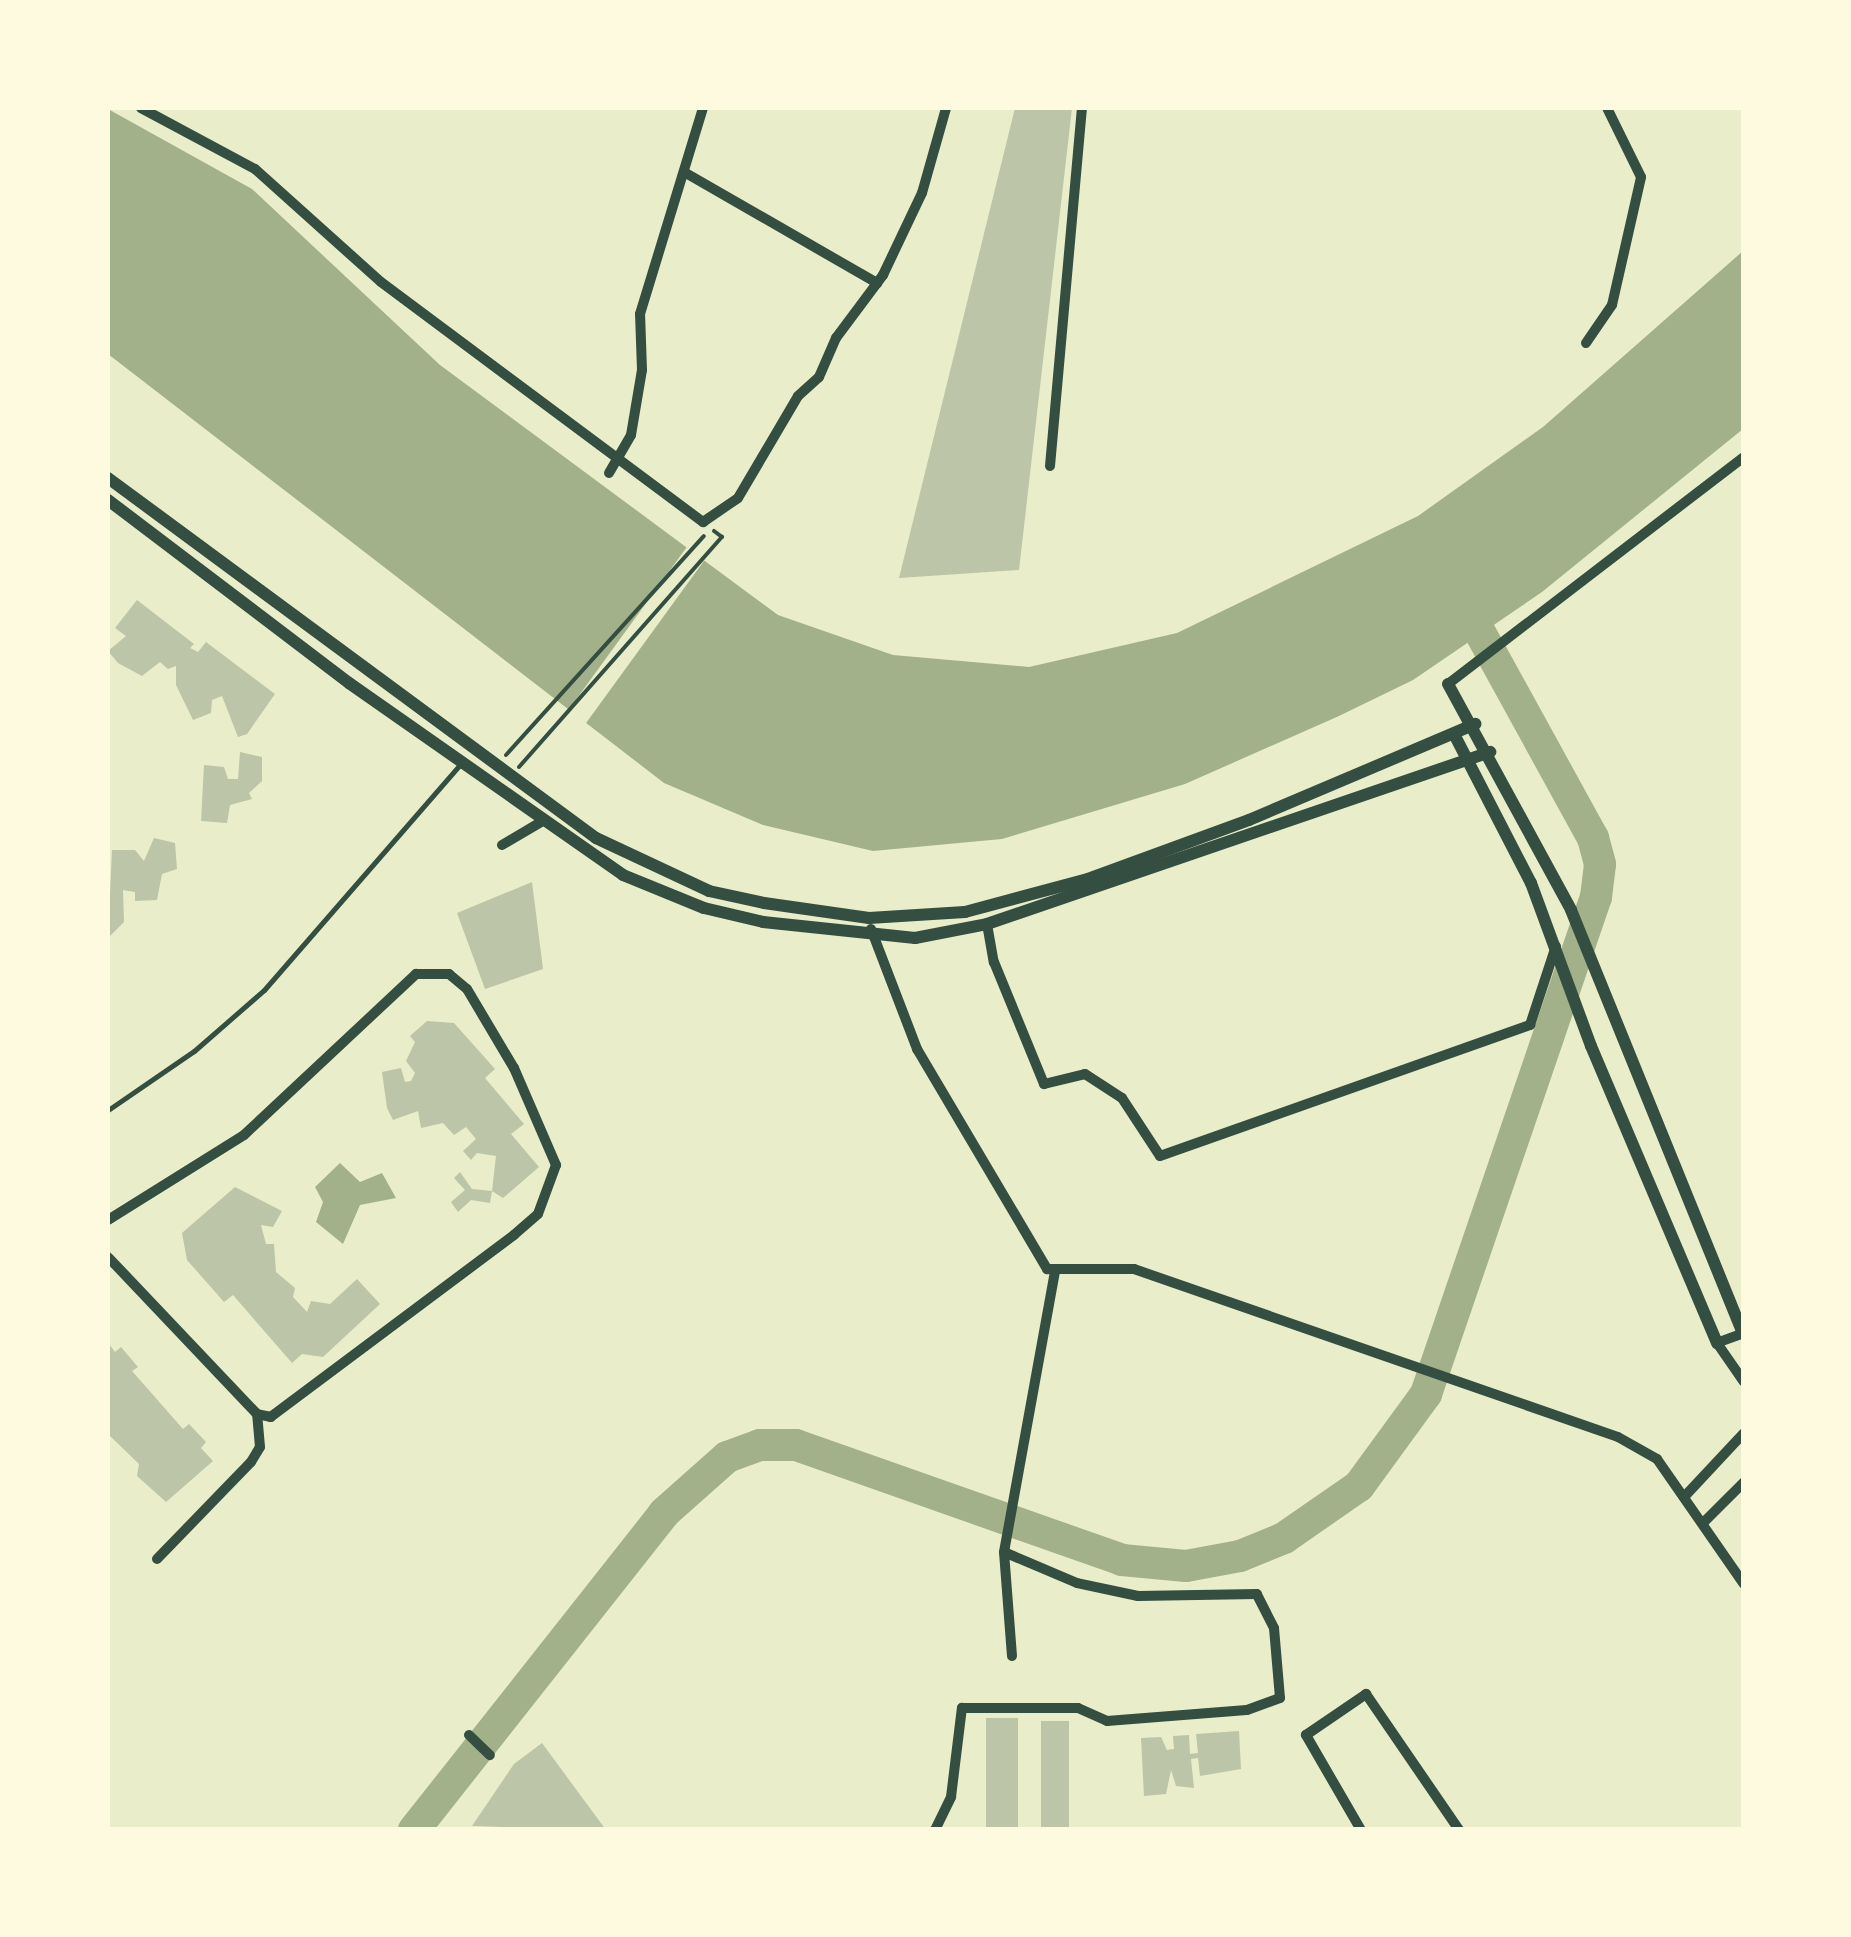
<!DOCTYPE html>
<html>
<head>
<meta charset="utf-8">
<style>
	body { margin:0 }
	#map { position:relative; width:1851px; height:1937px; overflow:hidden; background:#e9edc9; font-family:Commissioner,sans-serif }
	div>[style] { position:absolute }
	.water>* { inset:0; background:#a3b18a }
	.pier>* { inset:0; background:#e9edc9; transform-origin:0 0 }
	.river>* { height:32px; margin:-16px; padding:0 16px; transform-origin:16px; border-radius:16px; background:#a3b18a }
	.building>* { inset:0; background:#bcc5a7; transform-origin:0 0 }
	.path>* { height:4px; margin:-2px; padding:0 2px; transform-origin:2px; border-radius:2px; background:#344e41 }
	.service>* { height:5px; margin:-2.5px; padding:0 2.5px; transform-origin:2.5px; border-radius:2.5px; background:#344e41 }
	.minor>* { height:10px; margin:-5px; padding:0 5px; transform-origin:5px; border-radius:5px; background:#344e41 }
	.tertiary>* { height:12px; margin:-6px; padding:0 6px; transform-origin:6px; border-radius:6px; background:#344e41 }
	span { translate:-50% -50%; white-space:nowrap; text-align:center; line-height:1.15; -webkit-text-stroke:8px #fefae0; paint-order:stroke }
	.frame { position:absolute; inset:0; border:110px solid #fefae0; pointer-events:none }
</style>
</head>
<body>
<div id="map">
	<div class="water">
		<i style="clip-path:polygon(108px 109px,252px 189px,440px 365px,778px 615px,893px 655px,1029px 667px,1177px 633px,1418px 516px,1543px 427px,1743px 251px,1743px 429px,1542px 592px,1413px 680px,1339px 716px,1185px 784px,1002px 839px,873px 851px,763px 825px,664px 783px,108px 354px)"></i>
		<i style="clip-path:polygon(340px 1163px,360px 1182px,382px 1173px,396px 1198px,360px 1205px,343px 1244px,316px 1222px,323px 1202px,315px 1187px)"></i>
	</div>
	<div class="pier">
		<i style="left:689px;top:544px;width:22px;height:210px;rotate:36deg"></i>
	</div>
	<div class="river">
		<i style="left:414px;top:1830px;width:404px;rotate:-51.7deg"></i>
		<i style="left:664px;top:1513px;width:84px;rotate:-41.6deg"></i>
		<i style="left:727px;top:1457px;width:35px;rotate:-20deg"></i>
		<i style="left:760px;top:1445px;width:36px"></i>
		<i style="left:796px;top:1445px;width:346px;rotate:19.4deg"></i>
		<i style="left:1122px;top:1560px;width:64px;rotate:5.4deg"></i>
		<i style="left:1186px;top:1566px;width:55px;rotate:-10.5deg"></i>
		<i style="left:1240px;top:1556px;width:48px;rotate:-22.2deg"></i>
		<i style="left:1284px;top:1538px;width:91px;rotate:-34.7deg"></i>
		<i style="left:1359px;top:1486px;width:114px;rotate:-53.9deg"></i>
		<i style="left:1426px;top:1394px;width:525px;rotate:-71.12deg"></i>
		<i style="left:1596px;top:897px;width:33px;rotate:-83deg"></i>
		<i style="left:1600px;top:864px;width:27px;rotate:-105deg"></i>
		<i style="left:1593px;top:838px;width:276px;rotate:-118.8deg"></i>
	</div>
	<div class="building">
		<i style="clip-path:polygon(1015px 108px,1072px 108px,1019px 570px,899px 578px)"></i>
		<i style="clip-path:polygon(137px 600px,194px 644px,190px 648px,198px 652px,206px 642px,275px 694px,247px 734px,238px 737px,222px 696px,212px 700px,211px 713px,193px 720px,176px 685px,176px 666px,168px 669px,160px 662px,142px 676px,118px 663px,108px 651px,126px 636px,115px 628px)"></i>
		<i style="clip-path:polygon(240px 752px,262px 757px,262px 781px,249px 793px,252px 799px,230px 805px,227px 823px,201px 821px,204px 765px,224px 767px,228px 779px,238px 779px)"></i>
		<i style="clip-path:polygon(154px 838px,175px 843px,177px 869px,162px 874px,157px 900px,135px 901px,135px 892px,123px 890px,124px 922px,108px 938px,112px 850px,135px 850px,144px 861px)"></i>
		<i style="clip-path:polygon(532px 882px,543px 969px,485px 989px,457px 913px)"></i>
		<i style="clip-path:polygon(427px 1021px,454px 1023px,495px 1069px,485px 1078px,524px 1124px,511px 1134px,539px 1167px,503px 1198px,492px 1191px,496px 1156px,477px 1153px,471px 1160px,463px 1151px,476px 1139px,466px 1127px,454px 1135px,443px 1123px,421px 1128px,418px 1111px,393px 1120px,387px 1108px,382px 1072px,401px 1068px,405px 1082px,411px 1081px,415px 1073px,406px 1061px,415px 1042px,410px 1036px)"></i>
		<i style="clip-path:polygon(460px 1172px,472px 1189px,492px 1191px,490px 1203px,471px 1200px,458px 1212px,451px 1202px,465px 1190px,454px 1178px)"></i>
		<i style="clip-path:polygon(235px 1187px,282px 1211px,273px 1227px,261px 1225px,266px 1244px,274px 1244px,276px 1272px,295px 1288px,293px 1297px,307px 1312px,311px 1301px,330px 1304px,357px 1279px,380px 1304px,323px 1357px,302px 1354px,292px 1363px,233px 1295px,224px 1302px,187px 1260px,182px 1233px)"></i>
		<i style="clip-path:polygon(108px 1343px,115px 1352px,121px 1347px,138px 1367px,132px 1371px,183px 1429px,189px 1424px,206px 1442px,201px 1448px,213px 1461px,166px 1502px,137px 1476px,139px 1464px,108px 1434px)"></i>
		<i style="left:986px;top:1718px;width:32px;height:112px"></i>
		<i style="left:1041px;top:1721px;width:28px;height:109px"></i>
		<i style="clip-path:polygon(1239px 1731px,1241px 1769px,1200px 1776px,1198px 1758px,1191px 1759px,1194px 1788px,1176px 1786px,1171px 1770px,1166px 1794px,1144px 1796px,1141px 1738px,1161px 1737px,1167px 1750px,1174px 1749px,1173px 1736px,1189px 1735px,1190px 1754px,1198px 1753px,1196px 1734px)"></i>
		<i style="clip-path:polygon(542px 1743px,606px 1830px,472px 1826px,514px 1764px)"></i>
	</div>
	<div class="path">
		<i style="left:506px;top:755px;width:295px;rotate:-47.9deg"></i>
		<i style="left:519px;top:767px;width:307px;rotate:-48.6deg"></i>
		<i style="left:722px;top:537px;width:10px;rotate:-143deg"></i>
	</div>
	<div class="service">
		<i style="left:108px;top:1110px;width:104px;rotate:-34.5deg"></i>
		<i style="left:194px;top:1051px;width:93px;rotate:-41.1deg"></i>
		<i style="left:264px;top:990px;width:301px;rotate:-49deg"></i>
	</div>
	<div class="minor">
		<i style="left:141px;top:108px;width:129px;rotate:28.2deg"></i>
		<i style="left:255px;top:169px;width:169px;rotate:41.9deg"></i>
		<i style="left:381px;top:282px;width:402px;rotate:36.7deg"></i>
		<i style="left:703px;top:522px;width:42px;rotate:-34.4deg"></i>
		<i style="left:738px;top:498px;width:118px;rotate:-59.5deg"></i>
		<i style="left:798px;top:396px;width:28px;rotate:-42deg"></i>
		<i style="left:819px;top:377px;width:43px;rotate:-66.4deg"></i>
		<i style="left:836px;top:338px;width:79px;rotate:-53.3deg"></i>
		<i style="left:883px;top:275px;width:91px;rotate:-64.6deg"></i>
		<i style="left:922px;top:193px;width:88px;rotate:-74.2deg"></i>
		<i style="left:684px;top:172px;width:223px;rotate:29.9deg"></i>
		<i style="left:1586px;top:343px;width:46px;rotate:-55.6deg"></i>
		<i style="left:1612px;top:305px;width:131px;rotate:-77.2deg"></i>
		<i style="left:1641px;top:177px;width:77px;rotate:-116.2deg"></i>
		<i style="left:1050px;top:466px;width:359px;rotate:-84.9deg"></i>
		<i style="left:609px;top:473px;width:44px;rotate:-59.9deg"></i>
		<i style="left:631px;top:435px;width:66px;rotate:-80.4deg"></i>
		<i style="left:642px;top:370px;width:56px;rotate:-92deg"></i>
		<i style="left:640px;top:314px;width:215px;rotate:-73deg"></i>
		<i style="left:1448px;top:684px;width:373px;rotate:-37.5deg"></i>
		<i style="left:502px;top:845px;width:45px;rotate:-30.5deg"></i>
		<i style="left:987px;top:924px;width:39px;rotate:80deg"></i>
		<i style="left:994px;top:962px;width:132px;rotate:67.7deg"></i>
		<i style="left:1044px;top:1084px;width:42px;rotate:-13.7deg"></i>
		<i style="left:1085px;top:1074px;width:44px;rotate:33deg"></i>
		<i style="left:1122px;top:1098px;width:69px;rotate:56.8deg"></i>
		<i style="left:1160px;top:1156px;width:393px;rotate:-19.5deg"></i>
		<i style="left:1530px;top:1025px;width:83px;rotate:-71.8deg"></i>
		<i style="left:871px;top:929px;width:129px;rotate:69deg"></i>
		<i style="left:917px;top:1049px;width:256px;rotate:59.4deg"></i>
		<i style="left:1047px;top:1269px;width:87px"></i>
		<i style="left:1134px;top:1269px;width:512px;rotate:19.14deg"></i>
		<i style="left:1618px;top:1437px;width:45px;rotate:29.4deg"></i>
		<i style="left:1657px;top:1459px;width:152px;rotate:55.2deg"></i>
		<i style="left:108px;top:1220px;width:160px;rotate:-32deg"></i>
		<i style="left:244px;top:1135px;width:236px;rotate:-43.1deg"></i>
		<i style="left:416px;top:974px;width:33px"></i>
		<i style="left:449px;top:974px;width:23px;rotate:40deg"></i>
		<i style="left:467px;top:989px;width:92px;rotate:59.3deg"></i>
		<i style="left:514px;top:1068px;width:106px;rotate:66.6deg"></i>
		<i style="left:556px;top:1165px;width:52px;rotate:110.2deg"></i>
		<i style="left:538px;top:1214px;width:32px;rotate:139deg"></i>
		<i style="left:514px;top:1235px;width:304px;rotate:143.2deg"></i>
		<i style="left:271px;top:1417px;width:14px;rotate:-168deg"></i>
		<i style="left:257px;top:1414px;width:216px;rotate:-133.5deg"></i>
		<i style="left:1744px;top:1333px;width:29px;rotate:160deg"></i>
		<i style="left:1717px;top:1343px;width:47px;rotate:55.3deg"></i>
		<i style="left:1685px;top:1496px;width:86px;rotate:-46.9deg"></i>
		<i style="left:1704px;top:1522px;width:57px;rotate:-45deg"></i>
		<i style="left:157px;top:1559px;width:135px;rotate:-45.9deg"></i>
		<i style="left:251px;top:1462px;width:17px;rotate:-59deg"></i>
		<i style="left:260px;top:1447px;width:33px;rotate:-95deg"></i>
		<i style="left:1012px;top:1656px;width:104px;rotate:-94.4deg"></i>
		<i style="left:1004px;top:1552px;width:286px;rotate:-79.7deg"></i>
		<i style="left:469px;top:1735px;width:29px;rotate:44deg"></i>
		<i style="left:935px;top:1830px;width:37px;rotate:-64deg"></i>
		<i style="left:951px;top:1797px;width:90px;rotate:-83deg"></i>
		<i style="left:962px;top:1708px;width:116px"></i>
		<i style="left:1078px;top:1708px;width:32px;rotate:24deg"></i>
		<i style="left:1107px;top:1721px;width:140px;rotate:-4.5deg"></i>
		<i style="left:1247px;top:1710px;width:35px;rotate:-20deg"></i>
		<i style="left:1280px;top:1698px;width:70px;rotate:-94.9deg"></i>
		<i style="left:1274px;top:1628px;width:38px;rotate:-117deg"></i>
		<i style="left:1257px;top:1594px;width:119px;rotate:179deg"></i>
		<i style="left:1138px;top:1596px;width:62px;rotate:-168deg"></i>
		<i style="left:1077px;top:1583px;width:79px;rotate:-157deg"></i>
		<i style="left:1361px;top:1830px;width:110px;rotate:-120.1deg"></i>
		<i style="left:1306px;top:1735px;width:73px;rotate:-34.3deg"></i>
		<i style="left:1366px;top:1694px;width:165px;rotate:55.6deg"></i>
	</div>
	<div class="tertiary">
		<i style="left:108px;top:478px;width:606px;rotate:36.42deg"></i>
		<i style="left:596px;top:838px;width:125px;rotate:25.1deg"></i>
		<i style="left:709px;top:891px;width:56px;rotate:12.3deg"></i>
		<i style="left:764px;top:903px;width:106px;rotate:8.1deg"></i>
		<i style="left:869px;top:918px;width:96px;rotate:-3.6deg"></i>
		<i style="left:965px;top:912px;width:127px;rotate:-15deg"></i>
		<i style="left:1088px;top:879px;width:171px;rotate:-20.1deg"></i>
		<i style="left:1249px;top:820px;width:246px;rotate:-23deg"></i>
		<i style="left:108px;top:500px;width:303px;rotate:37.2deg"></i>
		<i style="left:349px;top:683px;width:335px;rotate:35deg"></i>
		<i style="left:623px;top:875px;width:87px;rotate:22.2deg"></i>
		<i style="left:704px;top:908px;width:61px;rotate:13.3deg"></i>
		<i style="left:763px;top:922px;width:153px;rotate:6deg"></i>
		<i style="left:915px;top:938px;width:73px;rotate:-11deg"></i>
		<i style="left:987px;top:924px;width:532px;rotate:-18.88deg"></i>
		<i style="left:1448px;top:684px;width:257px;rotate:61.4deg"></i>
		<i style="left:1571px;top:910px;width:457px;rotate:67.9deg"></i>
		<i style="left:1454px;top:734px;width:168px;rotate:62.7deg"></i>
		<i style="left:1531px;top:883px;width:174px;rotate:69.8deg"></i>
		<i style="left:1591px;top:1046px;width:323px;rotate:67deg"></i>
	</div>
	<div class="frame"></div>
</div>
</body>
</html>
